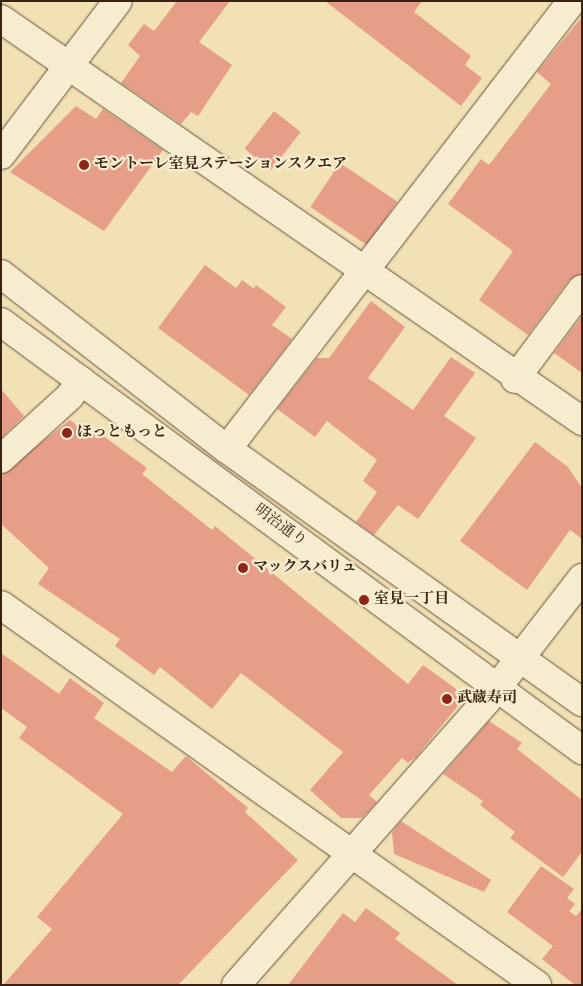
<!DOCTYPE html>
<html>
<head>
<meta charset="utf-8">
<style>
	body { margin:0 }
	#map { position:relative; width:583px; height:986px; overflow:hidden; background:#f1e1b5; font-family:"Old Standard TT","Noto Serif JP",serif }
	div>[style] { position:absolute }
	.building>* { inset:0; background:#e79e88; transform-origin:0 0 }
	.roads { filter:drop-shadow(0 0 1px #66523b) drop-shadow(0 0 1px #66523b) }
	.minor>* { height:28px; margin:-14px; padding:0 14px; transform-origin:14px; border-radius:14px; background:#f6eccf }
	.dots>* { width:14px; height:14px; translate:-50% -50%; box-sizing:border-box; border:2px solid #f6eccf; border-radius:50% }
	span { translate:-50% -50%; white-space:nowrap; text-align:center; line-height:1.15; -webkit-text-stroke:4.5px #f6eccf; paint-order:stroke }
	.poi-label { font-size:15px; color:#382312; font-weight:700 }
	.left { translate:0 -50%; text-align:left }
	.street-label { font-size:15px; color:#382312 }
	.frame { position:absolute; inset:0; border:2px solid #382312; pointer-events:none }
</style>
</head>
<body>
<div id="map">
	<div class="building">
		<i style="clip-path:polygon(177px 1px,230px 1px,199px 42px,232px 65px,198px 116px,191px 112px,181px 124px,121px 83px,140px 56px,128px 45px,144px 24px,154px 31px)"></i>
		<i style="clip-path:polygon(325px 1px,422px 1px,414px 12px,471px 56px,465px 65px,482px 78px,461px 106px)"></i>
		<i style="clip-path:polygon(582px 17px,582px 274px,569px 280px,528px 335px,479px 300px,513px 251px,448px 204px,481px 159px,489px 165px,551px 84px,537px 72px)"></i>
		<i style="clip-path:polygon(76px 106px,96px 119px,103px 109px,163px 150px,104px 231px,10px 172px)"></i>
		<i style="left:274px;top:111px;width:34px;height:48px;rotate:38deg"></i>
		<i style="left:340px;top:163px;width:69px;height:53px;rotate:34deg"></i>
		<i style="clip-path:polygon(205px 265px,236px 288px,242px 280px,254px 289px,256px 285px,286px 307px,272px 325px,292px 339px,249px 395px,158px 328px)"></i>
		<i style="clip-path:polygon(371px 301px,405px 327px,368px 378px,413px 410px,451px 357px,475px 373px,444px 416px,476px 438px,418px 519px,398px 505px,374px 535px,356px 522px,377px 492px,363px 481px,377px 460px,327px 421px,315px 437px,277px 409px,317px 358px,329px 358px)"></i>
		<i style="clip-path:polygon(582px 316px,582px 373px,554px 353px)"></i>
		<i style="clip-path:polygon(1px 389px,24px 416px,1px 438px)"></i>
		<i style="clip-path:polygon(70px 420px,91px 435px,95px 430px,147px 468px,142px 474px,212px 530px,215px 526px,408px 684px,423px 665px,466px 696px,416px 757px,408px 763px,402px 758px,369px 795px,377px 802px,362px 818px,341px 818px,310px 790px,343px 752px,241px 673px,212px 709px,160px 667px,154px 675px,115px 646px,120px 639px,38px 584px,49px 568px,1px 524px,1px 474px)"></i>
		<i style="clip-path:polygon(535px 442px,568px 467px,582px 488px,582px 539px,570px 530px,527px 590px,460px 541px)"></i>
		<i style="clip-path:polygon(1px 653px,59px 694px,70px 678px,104px 703px,94px 718px,172px 772px,186px 756px,248px 808px,245px 812px,298px 860px,178px 985px,3px 985px,52px 929px,37px 917px,123px 814px,19px 738px,27px 727px,1px 708px)"></i>
		<i style="clip-path:polygon(489px 721px,522px 743px,517px 749px,582px 800px,582px 852px,563px 877px,510px 838px,515px 832px,480px 805px,483px 801px,443px 774px)"></i>
		<i style="clip-path:polygon(401px 821px,491px 880px,484px 892px,394px 854px,392px 832px)"></i>
		<i style="clip-path:polygon(541px 866px,574px 889px,567px 898px,575px 904px,569px 911px,576px 916px,582px 909px,582px 985px,575px 985px,542px 959px,553px 946px,507px 912px)"></i>
		<i style="clip-path:polygon(366px 908px,400px 933px,395px 939px,458px 985px,288px 985px,343px 913px,355px 922px)"></i>
	</div>
	<div class="roads">
		<div class="minor">
			<i style="left:1px;top:19px;width:707px;rotate:34.68deg"></i>
			<i style="left:1px;top:155px;width:193px;rotate:-52.8deg"></i>
			<i style="left:1px;top:274px;width:286px;rotate:37.8deg"></i>
			<i style="left:227px;top:449px;width:436px;rotate:35.5deg"></i>
			<i style="left:1px;top:322px;width:722px;rotate:36.38deg"></i>
			<i style="left:515px;top:379px;width:112px;rotate:-53.3deg"></i>
			<i style="left:227px;top:449px;width:565px;rotate:-52.4deg"></i>
			<i style="left:1px;top:459px;width:93px;rotate:-42.4deg"></i>
			<i style="left:70px;top:396px;width:19px;rotate:-55deg"></i>
			<i style="left:1px;top:605px;width:657px;rotate:35.33deg"></i>
			<i style="left:236px;top:985px;width:383px;rotate:-48.6deg"></i>
			<i style="left:489px;top:698px;width:152px;rotate:-52.2deg"></i>
		</div>
	</div>
	<div class="dots">
		<i style="left:84px;top:165px;background:#8f2418"></i>
		<i style="left:67px;top:433px;background:#8f2418"></i>
		<i style="left:243px;top:568px;background:#8f2418"></i>
		<i style="left:364px;top:600px;background:#8f2418"></i>
		<i style="left:447px;top:699px;background:#8f2418"></i>
	</div>
	<div class="poi-label">
		<span class="left" style="left:94px;top:165px">モントーレ室見ステーションスクエア</span>
		<span class="left" style="left:77px;top:433px">ほっともっと</span>
		<span class="left" style="left:253px;top:568px">マックスバリュ</span>
		<span class="left" style="left:374px;top:600px">室見一丁目</span>
		<span class="left" style="left:457px;top:699px">武蔵寿司</span>
	</div>
	<div class="street-label">
		<span style="left:280px;top:526px;rotate:36deg">明治通り</span>
	</div>
	<div class="frame"></div>
</div>
</body>
</html>
